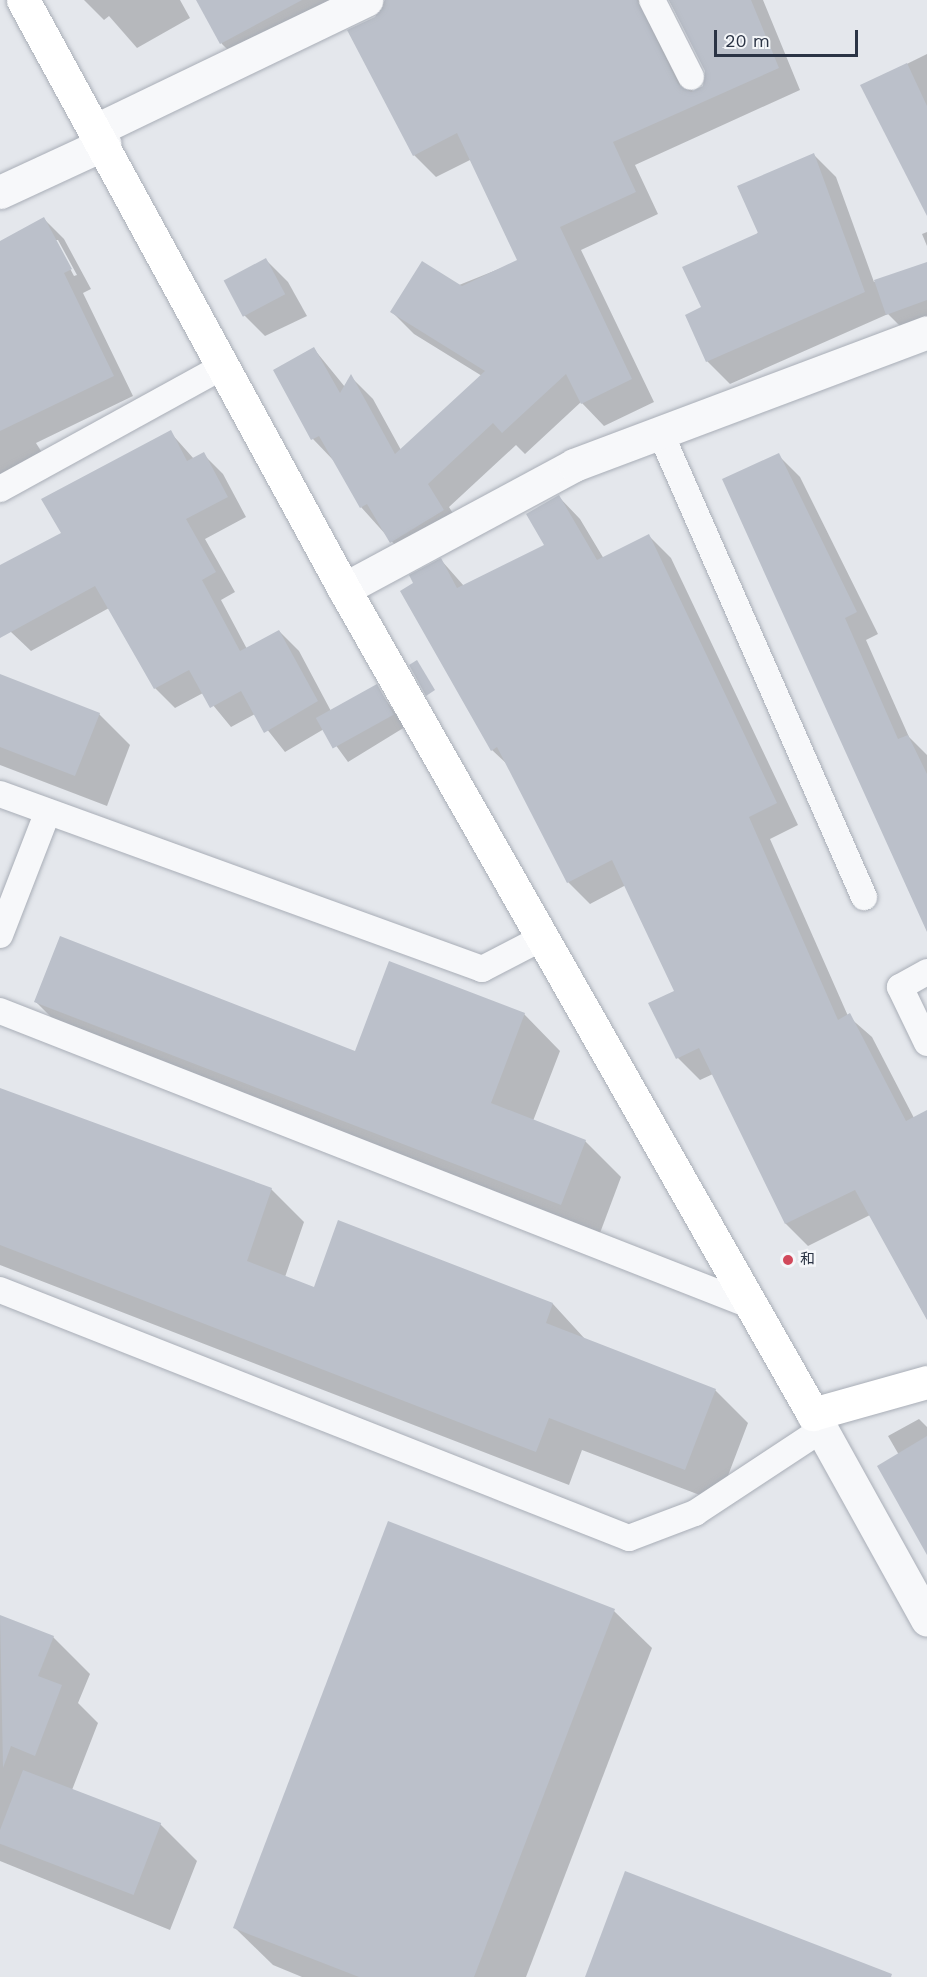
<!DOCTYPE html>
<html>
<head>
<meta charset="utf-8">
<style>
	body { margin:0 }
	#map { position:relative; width:927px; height:1977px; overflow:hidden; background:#e4e7ec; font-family:"Work Sans","Noto Sans JP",sans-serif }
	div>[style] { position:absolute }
	.shadow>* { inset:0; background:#0003 }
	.building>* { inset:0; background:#bbc0ca; transform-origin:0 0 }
	.roads { filter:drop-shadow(0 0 2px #a9aeb7) drop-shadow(0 0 2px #a9aeb7) }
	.lane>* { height:26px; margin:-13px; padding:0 13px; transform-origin:13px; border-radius:13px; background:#f7f8fa }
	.street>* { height:33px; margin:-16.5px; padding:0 16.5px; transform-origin:16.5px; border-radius:16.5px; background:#f7f8fa }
	.secondary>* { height:33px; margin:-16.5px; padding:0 16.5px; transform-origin:16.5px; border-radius:16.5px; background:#fff }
	.dots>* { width:16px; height:16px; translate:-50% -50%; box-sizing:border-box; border:3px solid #f4f6f9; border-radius:50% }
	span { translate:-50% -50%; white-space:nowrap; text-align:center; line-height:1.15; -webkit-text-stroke:5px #f4f6f9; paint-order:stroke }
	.poi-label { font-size:15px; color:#2b3445 }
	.left { translate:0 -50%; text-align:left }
	.scale { position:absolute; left:714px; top:30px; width:144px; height:27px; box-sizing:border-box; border:3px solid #2b3445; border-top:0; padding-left:8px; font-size:18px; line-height:21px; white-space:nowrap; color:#2b3445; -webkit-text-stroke:4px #f4f6f9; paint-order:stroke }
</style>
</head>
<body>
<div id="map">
	<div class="shadow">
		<i style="clip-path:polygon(84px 0,180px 0,190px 18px,137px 48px,109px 16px,104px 20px)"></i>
		<i style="clip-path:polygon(198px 0,356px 0,243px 65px,222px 44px)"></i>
		<i style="clip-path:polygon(444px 0,646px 0,691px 90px,698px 92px,705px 85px,706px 70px,669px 0,763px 0,800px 90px,635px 165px,658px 214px,581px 250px,654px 402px,604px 426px,581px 402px,525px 454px,516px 445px,449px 507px,465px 533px,413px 565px,361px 507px,335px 462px,313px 439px,314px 349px,345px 387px,351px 377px,373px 399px,401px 450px,482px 376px,414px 334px,392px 312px,519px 261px,472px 159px,436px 177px,414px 155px)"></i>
		<i style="clip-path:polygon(927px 54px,927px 213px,862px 86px)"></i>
		<i style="clip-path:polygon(814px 155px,836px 177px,874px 282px,927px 263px,927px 328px,910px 336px,888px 314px,730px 384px,707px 361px,703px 308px)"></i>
		<i style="clip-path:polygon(evenodd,44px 219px,64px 239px,91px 289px,83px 293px,133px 396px,36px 443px,46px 459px,0 476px,0 242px,44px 219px,55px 240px,58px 240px,77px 275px,74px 276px,55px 240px)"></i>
		<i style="clip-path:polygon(927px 232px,927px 246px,922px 234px)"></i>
		<i style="clip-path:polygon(266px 260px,288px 282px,307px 316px,265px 336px,243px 314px)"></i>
		<i style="clip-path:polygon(170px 432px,194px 459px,203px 454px,223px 474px,246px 517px,205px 539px,235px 592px,221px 600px,247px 649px,279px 631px,299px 651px,332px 713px,376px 686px,405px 727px,348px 762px,324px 729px,285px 752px,255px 714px,231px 727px,203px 693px,175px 708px,155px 688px,109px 608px,31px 651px,11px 632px,0 610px,0 567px,63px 534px)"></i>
		<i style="clip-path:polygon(778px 455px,800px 477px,878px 634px,866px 640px,909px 737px,927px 755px,927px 926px)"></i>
		<i style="clip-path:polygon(559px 497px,580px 519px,604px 559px,649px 536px,671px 558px,798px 825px,770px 839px,848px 1016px,872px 1037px,914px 1118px,927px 1111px,927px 1319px,870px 1215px,808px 1246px,786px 1224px,713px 1074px,700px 1080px,678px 1058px,650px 1003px,676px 992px,626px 885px,590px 904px,568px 882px,508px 765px,492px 750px,415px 584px,441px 560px,464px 586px,546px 546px)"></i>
		<i style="clip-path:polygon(0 676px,99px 714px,130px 745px,107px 806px,0 765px)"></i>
		<i style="clip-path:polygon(36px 1002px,356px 1053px,524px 1014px,560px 1051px,533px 1121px,585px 1141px,621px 1177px,597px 1241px,72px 1038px)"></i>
		<i style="clip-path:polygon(0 1090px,271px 1189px,304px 1222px,285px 1277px,315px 1289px,553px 1304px,585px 1339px,715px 1390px,748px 1423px,718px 1502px,582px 1450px,569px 1485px,0 1265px)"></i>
		<i style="clip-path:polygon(919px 1419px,927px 1427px,927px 1552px,899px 1455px,888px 1436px)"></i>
		<i style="clip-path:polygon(614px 1611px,652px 1648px,526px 1977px,302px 1977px,273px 1965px,235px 1928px)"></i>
		<i style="clip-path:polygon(0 1616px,53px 1637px,90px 1674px,78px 1703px,98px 1723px,72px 1790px,160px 1824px,197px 1861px,170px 1930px,0 1861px)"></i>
	</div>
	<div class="building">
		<i style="clip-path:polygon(196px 0,302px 0,220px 44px)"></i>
		<i style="clip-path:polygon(385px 0,637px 0,678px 84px,691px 92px,703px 86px,705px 71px,669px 0,751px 0,779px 68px,613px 142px,636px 192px,560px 227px,632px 379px,581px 404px,566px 374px,502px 433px,493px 423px,428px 484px,444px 510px,390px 543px,367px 504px,360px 508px,319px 436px,311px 440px,273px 370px,314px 347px,340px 393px,351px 374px,395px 454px,485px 371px,390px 312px,422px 261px,462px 286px,517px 260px,457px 133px,413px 156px,347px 30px,375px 17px)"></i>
		<i style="clip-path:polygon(907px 63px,927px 106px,927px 216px,860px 85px)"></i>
		<i style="clip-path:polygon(814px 153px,865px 292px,706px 362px,685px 315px,701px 307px,682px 267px,758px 233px,737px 186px)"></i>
		<i style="clip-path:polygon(44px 217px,72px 269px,64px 273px,114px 376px,0 431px,0 241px)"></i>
		<i style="left:266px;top:258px;width:41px;height:48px;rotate:62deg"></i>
		<i style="clip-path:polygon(927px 262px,927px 300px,886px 315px,874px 280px)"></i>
		<i style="clip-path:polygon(171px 430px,187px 461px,204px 452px,228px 497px,186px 519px,216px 572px,202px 580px,240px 651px,279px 630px,318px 701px,264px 733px,241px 691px,210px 708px,189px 670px,154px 689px,95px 586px,0 638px,0 565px,61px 533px,41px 499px)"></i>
		<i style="clip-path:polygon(779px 453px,857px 612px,845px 618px,898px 739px,908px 735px,927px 774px,927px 932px,722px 479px)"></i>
		<i style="clip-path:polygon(559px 495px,597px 560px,649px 534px,777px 803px,749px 817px,838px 1020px,850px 1013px,906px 1121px,927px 1110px,927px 1320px,855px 1190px,785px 1224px,699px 1048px,676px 1059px,648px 1003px,674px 991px,612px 860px,567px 883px,497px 747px,491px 751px,400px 591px,413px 583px,409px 575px,441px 558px,457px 588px,544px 545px,526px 514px)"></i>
		<i style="clip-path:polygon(417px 660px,435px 690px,426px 696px,409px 665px)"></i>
		<i style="clip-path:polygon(0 674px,100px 713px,75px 776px,0 747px)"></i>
		<i style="left:377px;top:684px;width:35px;height:70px;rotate:61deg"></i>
		<i style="clip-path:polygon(60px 936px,355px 1051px,389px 961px,525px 1013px,491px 1103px,586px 1140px,561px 1205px,34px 1002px)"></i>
		<i style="clip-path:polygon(0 1088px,272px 1188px,247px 1261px,314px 1287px,338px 1220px,553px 1303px,546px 1323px,716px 1389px,685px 1470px,549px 1418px,536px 1452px,0 1245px)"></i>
		<i style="clip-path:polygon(927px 1436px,927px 1555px,877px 1466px)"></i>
		<i style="clip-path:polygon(388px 1521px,615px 1609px,474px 1977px,359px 1977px,233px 1928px)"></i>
		<i style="clip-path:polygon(0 1615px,54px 1636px,38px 1676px,62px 1685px,35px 1756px,11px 1746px,3px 1768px)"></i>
		<i style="left:23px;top:1770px;width:148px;height:77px;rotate:21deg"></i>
		<i style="clip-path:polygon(625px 1871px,892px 1974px,891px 1977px,585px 1977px)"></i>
	</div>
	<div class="roads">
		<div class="lane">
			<i style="left:652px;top:0;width:86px;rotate:63.1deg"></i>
			<i style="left:660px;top:432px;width:508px;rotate:66.31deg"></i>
			<i style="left:0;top:489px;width:256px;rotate:-28.8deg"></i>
			<i style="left:0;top:794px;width:513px;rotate:19.95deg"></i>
			<i style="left:482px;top:969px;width:68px;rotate:-27.3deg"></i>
			<i style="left:0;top:935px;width:130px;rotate:-68.8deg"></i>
			<i style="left:927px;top:972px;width:31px;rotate:151deg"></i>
			<i style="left:900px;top:987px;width:62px;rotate:64.3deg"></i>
			<i style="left:0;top:1011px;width:808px;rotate:21.42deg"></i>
			<i style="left:0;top:1290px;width:676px;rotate:21.52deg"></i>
			<i style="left:629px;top:1538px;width:71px;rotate:-20.7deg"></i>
			<i style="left:695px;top:1513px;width:151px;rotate:-33.4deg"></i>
		</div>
		<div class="street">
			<i style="left:96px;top:130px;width:300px;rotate:-25.7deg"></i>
			<i style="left:0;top:192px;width:115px;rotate:-24.8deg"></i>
			<i style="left:344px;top:589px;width:261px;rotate:-28.3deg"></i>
			<i style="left:574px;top:465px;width:377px;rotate:-20.6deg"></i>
			<i style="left:813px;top:1414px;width:235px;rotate:61deg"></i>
		</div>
		<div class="secondary">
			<i style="left:23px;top:0;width:671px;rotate:61.41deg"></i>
			<i style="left:344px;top:589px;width:949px;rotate:60.38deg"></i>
			<i style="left:813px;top:1414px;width:118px;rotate:-15.7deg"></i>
		</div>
	</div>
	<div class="dots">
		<i style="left:788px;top:1260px;background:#d1495b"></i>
	</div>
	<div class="poi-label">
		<span class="left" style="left:800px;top:1260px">和</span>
	</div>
	<div class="scale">20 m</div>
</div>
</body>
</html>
